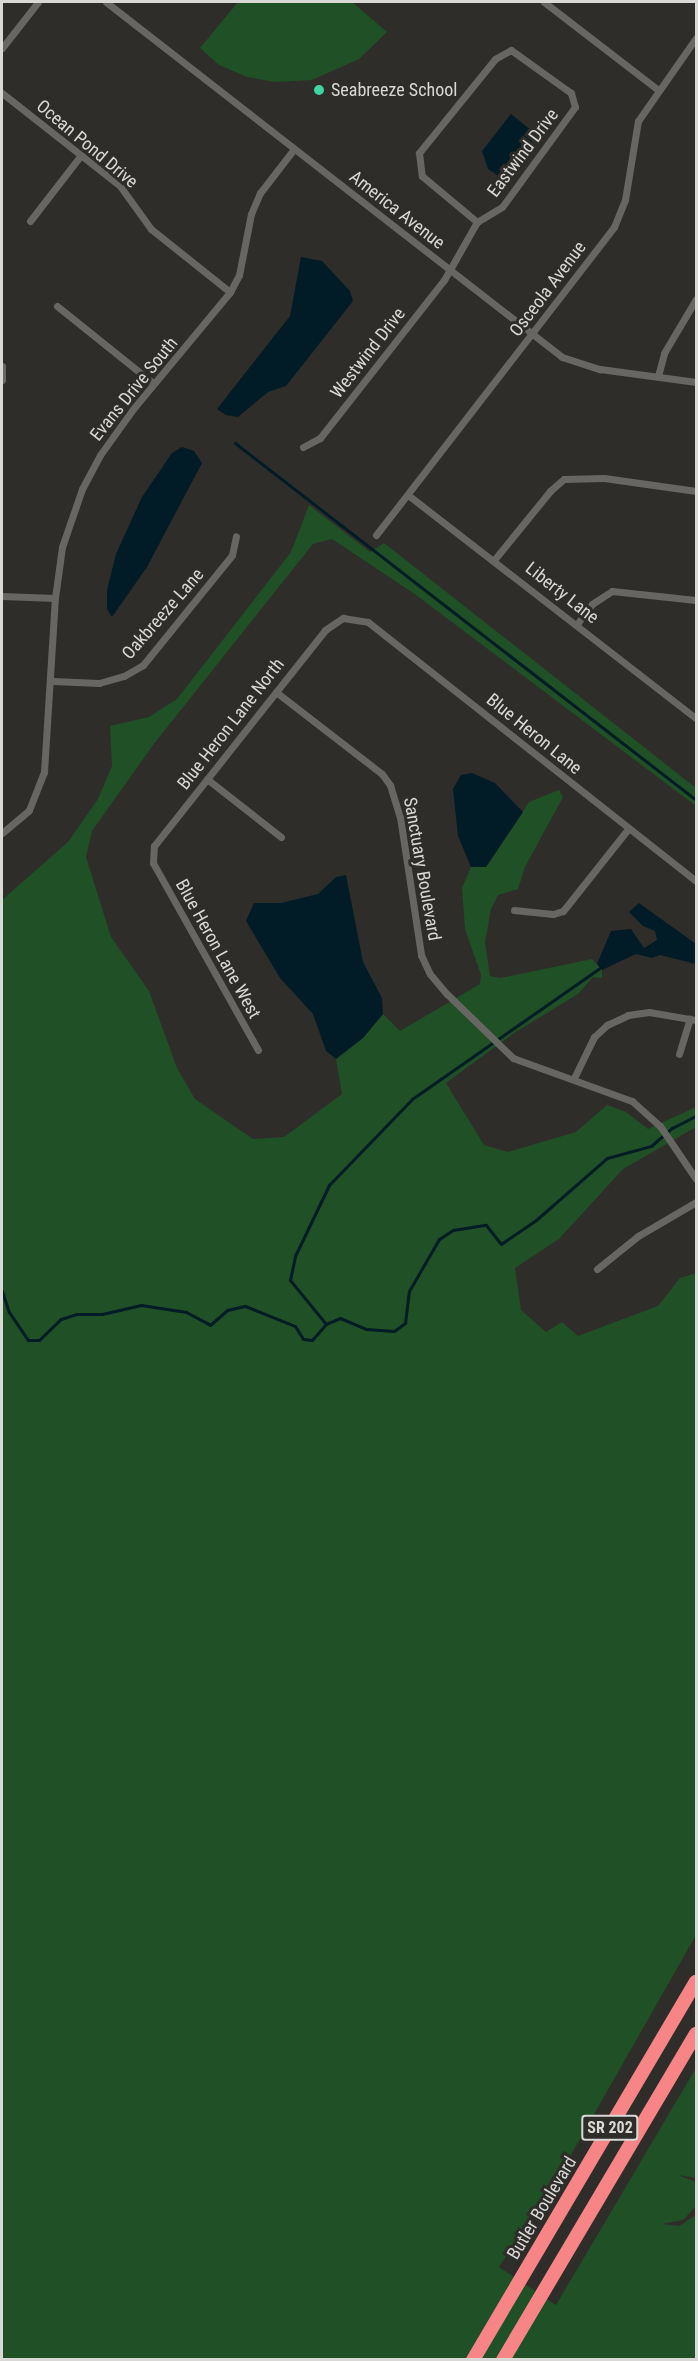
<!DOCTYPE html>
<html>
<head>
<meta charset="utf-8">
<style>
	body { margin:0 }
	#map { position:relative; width:698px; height:2361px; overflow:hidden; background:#2e2d2a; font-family:"Roboto Condensed",sans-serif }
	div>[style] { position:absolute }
	.green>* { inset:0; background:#205025 }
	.water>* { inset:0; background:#011c26 }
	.stream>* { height:3px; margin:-1.5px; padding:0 1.5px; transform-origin:1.5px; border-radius:1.5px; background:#011c26 }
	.street>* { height:7px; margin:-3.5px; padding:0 3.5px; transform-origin:3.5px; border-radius:3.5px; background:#686663 }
	.highway>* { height:14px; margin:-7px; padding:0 7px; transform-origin:7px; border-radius:7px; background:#f88585 }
	.dots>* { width:16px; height:16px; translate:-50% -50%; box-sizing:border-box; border:3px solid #2e2d2a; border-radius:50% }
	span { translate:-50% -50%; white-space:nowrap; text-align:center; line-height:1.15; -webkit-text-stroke:6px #2e2d2a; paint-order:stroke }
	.shield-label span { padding:2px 4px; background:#2e2d2a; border:2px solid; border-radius:4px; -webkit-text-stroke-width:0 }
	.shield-label { font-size:16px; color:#d9d8d7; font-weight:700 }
	.poi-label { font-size:18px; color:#d9d8d7 }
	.left { translate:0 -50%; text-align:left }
	.street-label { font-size:18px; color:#d9d8d7 }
	.frame { position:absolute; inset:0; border:3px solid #d9d8d7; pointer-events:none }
</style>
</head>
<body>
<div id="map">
	<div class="green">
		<i style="clip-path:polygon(238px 2px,352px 2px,387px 32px,359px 59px,312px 80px,275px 82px,247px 77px,219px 65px,200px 48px)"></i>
		<i style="clip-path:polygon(309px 505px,370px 552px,384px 543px,696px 788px,696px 806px,416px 595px,332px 539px,313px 544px,153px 745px,92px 831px,86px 857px,111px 937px,149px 991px,177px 1068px,195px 1099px,253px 1139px,284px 1137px,342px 1094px,336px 1059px,363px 1038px,383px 1014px,400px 1031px,480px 984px,481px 975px,465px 929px,462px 888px,471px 867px,486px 867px,529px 802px,559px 790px,563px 797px,525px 867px,518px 889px,498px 895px,491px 909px,485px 942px,490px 976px,501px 978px,592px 959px,602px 970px,602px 978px,593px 977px,578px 994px,514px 1033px,446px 1083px,484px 1145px,508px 1152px,576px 1132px,607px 1105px,626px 1112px,648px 1129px,696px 1107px,696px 1127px,623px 1169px,559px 1239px,515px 1268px,521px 1310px,546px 1332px,562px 1322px,578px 1336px,658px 1306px,680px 1278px,696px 1273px,696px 1935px,564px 2167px,499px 2267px,556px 2305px,696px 2068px,696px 2178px,678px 2175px,696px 2182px,696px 2206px,683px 2220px,662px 2224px,679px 2226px,696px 2215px,696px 2359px,2px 2360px,2px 900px,68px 842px,98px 799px,112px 766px,110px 726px,149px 717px,177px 699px,291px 552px)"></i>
	</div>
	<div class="water">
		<i style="clip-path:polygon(511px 114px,537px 135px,502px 178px,488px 169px,482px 151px)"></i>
		<i style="clip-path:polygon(301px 257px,322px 261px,350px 291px,353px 301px,286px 386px,268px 392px,238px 417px,226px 415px,217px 409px,290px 316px)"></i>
		<i style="clip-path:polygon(182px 447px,194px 451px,202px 463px,147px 567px,112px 617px,107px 609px,107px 590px,116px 554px,142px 497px,172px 453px)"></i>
		<i style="clip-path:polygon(472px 773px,495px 783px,523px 812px,486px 867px,471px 867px,458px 836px,453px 789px,461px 775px)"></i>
		<i style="clip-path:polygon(346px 875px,363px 962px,382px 998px,383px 1014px,363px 1038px,336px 1059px,326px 1051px,313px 1014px,280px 978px,246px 921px,254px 903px,281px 903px,318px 894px,336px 877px)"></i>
		<i style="clip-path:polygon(639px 903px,696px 944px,696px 964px,660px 955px,652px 958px,636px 954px,602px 970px,597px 964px,611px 931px,631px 929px,644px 948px,657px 940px,655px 931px,643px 926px,629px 912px)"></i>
	</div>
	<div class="stream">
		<i style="left:235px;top:443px;width:583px;rotate:37.75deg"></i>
		<i style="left:2px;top:1291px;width:22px;rotate:72deg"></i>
		<i style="left:9px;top:1312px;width:34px;rotate:56deg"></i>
		<i style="left:28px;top:1340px;width:11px"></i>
		<i style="left:39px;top:1340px;width:30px;rotate:-44deg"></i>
		<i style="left:61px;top:1319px;width:16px;rotate:-18deg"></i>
		<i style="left:76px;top:1314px;width:26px"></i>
		<i style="left:102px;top:1314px;width:40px;rotate:-13deg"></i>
		<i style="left:141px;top:1305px;width:46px;rotate:8.8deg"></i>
		<i style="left:186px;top:1312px;width:27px;rotate:28deg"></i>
		<i style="left:210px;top:1325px;width:23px;rotate:-41deg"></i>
		<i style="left:227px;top:1310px;width:18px;rotate:-13deg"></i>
		<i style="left:245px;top:1306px;width:54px;rotate:21.8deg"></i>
		<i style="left:295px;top:1326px;width:15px;rotate:58deg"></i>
		<i style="left:303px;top:1339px;width:9px;rotate:6deg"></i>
		<i style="left:312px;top:1340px;width:21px;rotate:-49deg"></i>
		<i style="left:326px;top:1324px;width:15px;rotate:-23deg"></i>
		<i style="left:340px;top:1318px;width:28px;rotate:23deg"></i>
		<i style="left:366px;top:1329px;width:28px;rotate:4deg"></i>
		<i style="left:394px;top:1331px;width:14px;rotate:-36deg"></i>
		<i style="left:405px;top:1323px;width:32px;rotate:-83deg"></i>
		<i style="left:409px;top:1291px;width:60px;rotate:-60deg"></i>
		<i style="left:439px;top:1239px;width:17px;rotate:-33deg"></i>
		<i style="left:453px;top:1230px;width:33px;rotate:-9deg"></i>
		<i style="left:486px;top:1225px;width:24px;rotate:52deg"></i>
		<i style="left:501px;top:1244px;width:42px;rotate:-34.4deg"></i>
		<i style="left:536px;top:1220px;width:94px;rotate:-41.1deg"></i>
		<i style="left:607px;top:1158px;width:46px;rotate:-15.3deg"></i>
		<i style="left:651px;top:1146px;width:28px;rotate:-41deg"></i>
		<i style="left:672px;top:1128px;width:27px;rotate:-27deg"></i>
		<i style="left:326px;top:1324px;width:57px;rotate:-129.3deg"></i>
		<i style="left:290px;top:1280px;width:25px;rotate:-78deg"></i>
		<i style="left:295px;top:1256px;width:79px;rotate:-64.4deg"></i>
		<i style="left:329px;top:1185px;width:120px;rotate:-46deg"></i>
		<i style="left:412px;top:1099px;width:229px;rotate:-34.9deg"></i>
	</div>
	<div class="street">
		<i style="left:106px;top:2px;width:578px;rotate:37.9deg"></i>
		<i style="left:562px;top:357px;width:40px;rotate:18deg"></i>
		<i style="left:600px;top:369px;width:97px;rotate:7.7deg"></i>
		<i style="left:544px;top:2px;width:143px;rotate:37.6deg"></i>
		<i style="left:2px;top:48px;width:58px;rotate:-52deg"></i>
		<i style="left:2px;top:93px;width:150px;rotate:38.2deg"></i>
		<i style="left:120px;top:186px;width:53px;rotate:54.2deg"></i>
		<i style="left:151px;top:229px;width:101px;rotate:38.6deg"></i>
		<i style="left:30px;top:221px;width:83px;rotate:-52.3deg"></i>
		<i style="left:57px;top:306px;width:123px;rotate:38.7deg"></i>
		<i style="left:2px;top:366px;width:14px;rotate:90deg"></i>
		<i style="left:658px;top:376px;width:24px;rotate:-75deg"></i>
		<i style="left:664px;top:353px;width:63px;rotate:-59.3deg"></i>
		<i style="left:303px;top:447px;width:19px;rotate:-28deg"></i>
		<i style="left:320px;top:438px;width:201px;rotate:-51.9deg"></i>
		<i style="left:444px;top:280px;width:67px;rotate:-60.4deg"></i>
		<i style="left:477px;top:222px;width:29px;rotate:-31deg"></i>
		<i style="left:502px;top:207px;width:124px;rotate:-53.9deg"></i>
		<i style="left:575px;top:107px;width:15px;rotate:-106deg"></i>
		<i style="left:571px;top:93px;width:74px;rotate:-144.4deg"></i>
		<i style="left:511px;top:50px;width:18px;rotate:151deg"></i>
		<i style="left:495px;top:59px;width:121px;rotate:129deg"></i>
		<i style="left:419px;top:153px;width:23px;rotate:83deg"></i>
		<i style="left:422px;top:176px;width:72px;rotate:39.9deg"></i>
		<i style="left:408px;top:495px;width:364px;rotate:37.8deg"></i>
		<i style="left:376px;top:535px;width:389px;rotate:-52.3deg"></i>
		<i style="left:614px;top:227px;width:29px;rotate:-68deg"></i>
		<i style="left:625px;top:200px;width:80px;rotate:-80.7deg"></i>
		<i style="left:638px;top:121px;width:101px;rotate:-55.1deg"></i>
		<i style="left:494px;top:560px;width:89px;rotate:-50.9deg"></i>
		<i style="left:550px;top:491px;width:18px;rotate:-41deg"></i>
		<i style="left:564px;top:479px;width:40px;rotate:-1.4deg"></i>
		<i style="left:604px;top:478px;width:93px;rotate:8deg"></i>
		<i style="left:2px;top:596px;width:53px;rotate:2.2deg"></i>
		<i style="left:577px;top:624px;width:25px;rotate:-53deg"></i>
		<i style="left:592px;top:604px;width:24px;rotate:-33deg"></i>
		<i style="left:612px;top:591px;width:84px;rotate:6.1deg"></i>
		<i style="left:53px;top:681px;width:46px;rotate:2.5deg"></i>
		<i style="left:99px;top:683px;width:26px;rotate:-16deg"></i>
		<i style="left:124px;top:676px;width:22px;rotate:-30deg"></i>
		<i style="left:143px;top:665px;width:141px;rotate:-51deg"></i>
		<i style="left:232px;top:555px;width:19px;rotate:-78deg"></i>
		<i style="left:276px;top:692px;width:134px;rotate:37.7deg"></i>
		<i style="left:382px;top:774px;width:14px;rotate:54deg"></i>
		<i style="left:390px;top:785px;width:34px;rotate:73deg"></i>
		<i style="left:400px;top:817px;width:140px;rotate:81.3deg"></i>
		<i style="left:421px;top:955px;width:21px;rotate:65deg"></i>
		<i style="left:430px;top:974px;width:26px;rotate:50deg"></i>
		<i style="left:447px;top:994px;width:92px;rotate:44.1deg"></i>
		<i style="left:513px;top:1058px;width:127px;rotate:19.9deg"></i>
		<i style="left:632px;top:1101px;width:38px;rotate:42deg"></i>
		<i style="left:660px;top:1126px;width:64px;rotate:55.8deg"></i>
		<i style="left:207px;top:779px;width:94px;rotate:38.1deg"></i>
		<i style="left:2px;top:833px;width:35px;rotate:-40deg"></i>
		<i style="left:29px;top:810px;width:41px;rotate:-68.5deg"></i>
		<i style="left:44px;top:772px;width:174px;rotate:-86.4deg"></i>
		<i style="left:55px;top:598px;width:51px;rotate:-82.2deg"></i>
		<i style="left:62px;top:547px;width:61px;rotate:-71deg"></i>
		<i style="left:82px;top:489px;width:38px;rotate:-62deg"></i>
		<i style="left:100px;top:455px;width:57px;rotate:-54.3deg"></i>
		<i style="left:133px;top:409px;width:152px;rotate:-50.3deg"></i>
		<i style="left:230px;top:292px;width:19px;rotate:-62deg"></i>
		<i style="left:239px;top:275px;width:62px;rotate:-78.9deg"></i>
		<i style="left:251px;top:214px;width:23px;rotate:-67deg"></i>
		<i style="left:260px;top:193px;width:56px;rotate:-52.3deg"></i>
		<i style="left:514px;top:910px;width:39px;rotate:6deg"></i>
		<i style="left:553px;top:914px;width:10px;rotate:-17deg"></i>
		<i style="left:563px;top:911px;width:105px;rotate:-51.6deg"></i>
		<i style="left:258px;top:1050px;width:214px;rotate:-119.3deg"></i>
		<i style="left:153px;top:863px;width:17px;rotate:-87deg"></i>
		<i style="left:154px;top:846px;width:275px;rotate:-51.6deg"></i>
		<i style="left:325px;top:630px;width:22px;rotate:-34deg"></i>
		<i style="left:343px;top:618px;width:25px;rotate:9deg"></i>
		<i style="left:368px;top:622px;width:418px;rotate:38.3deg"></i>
		<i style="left:679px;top:1054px;width:37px;rotate:-73deg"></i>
		<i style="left:574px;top:1078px;width:46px;rotate:-64deg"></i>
		<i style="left:594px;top:1037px;width:18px;rotate:-43deg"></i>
		<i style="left:607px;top:1025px;width:23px;rotate:-25deg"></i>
		<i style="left:628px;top:1015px;width:21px;rotate:-8deg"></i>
		<i style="left:649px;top:1012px;width:48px;rotate:9.7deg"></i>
		<i style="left:597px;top:1269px;width:53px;rotate:-38.8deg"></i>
		<i style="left:638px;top:1236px;width:67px;rotate:-30.4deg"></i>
	</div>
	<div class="highway">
		<i style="left:473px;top:2360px;width:439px;rotate:-59.5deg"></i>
		<i style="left:503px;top:2360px;width:379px;rotate:-59.4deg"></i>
	</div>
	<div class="dots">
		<i style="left:319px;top:90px;background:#3ed4a3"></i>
	</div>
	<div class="shield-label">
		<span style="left:610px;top:2128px">SR 202</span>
	</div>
	<div class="poi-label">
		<span class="left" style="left:331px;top:90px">Seabreeze School</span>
	</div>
	<div class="street-label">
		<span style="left:87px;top:144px;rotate:40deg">Ocean Pond Drive</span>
		<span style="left:523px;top:153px;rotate:-53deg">Eastwind Drive</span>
		<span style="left:397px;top:210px;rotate:38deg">America Avenue</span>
		<span style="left:548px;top:289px;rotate:-53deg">Osceola Avenue</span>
		<span style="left:368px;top:353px;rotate:-52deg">Westwind Drive</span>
		<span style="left:134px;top:389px;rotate:-51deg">Evans Drive South</span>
		<span style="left:562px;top:593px;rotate:38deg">Liberty Lane</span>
		<span style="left:163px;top:614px;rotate:-49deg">Oakbreeze Lane</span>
		<span style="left:231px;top:724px;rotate:-52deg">Blue Heron Lane North</span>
		<span style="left:534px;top:734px;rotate:39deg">Blue Heron Lane</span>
		<span style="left:422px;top:869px;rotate:80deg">Sanctuary Boulevard</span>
		<span style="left:218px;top:949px;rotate:61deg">Blue Heron Lane West</span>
		<span style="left:542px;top:2208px;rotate:-59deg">Butler Boulevard</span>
	</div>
	<div class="frame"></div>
</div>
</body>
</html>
